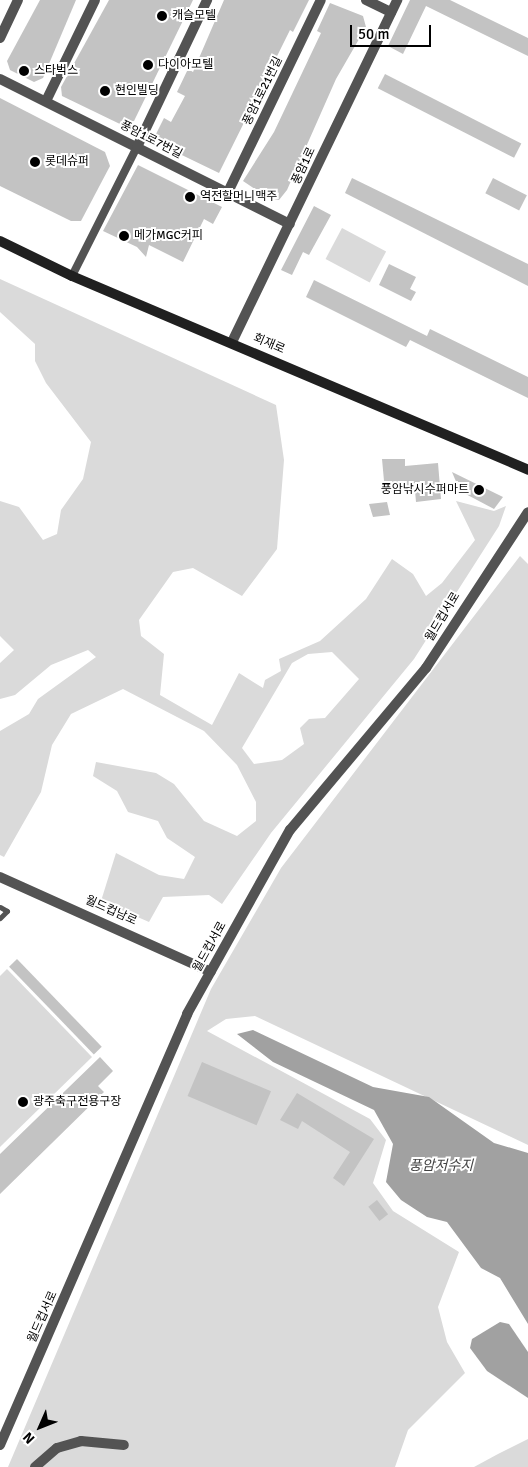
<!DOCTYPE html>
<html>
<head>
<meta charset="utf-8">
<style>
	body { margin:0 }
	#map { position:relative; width:528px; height:1467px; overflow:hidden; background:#fff; font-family:Signika,"Noto Sans KR",sans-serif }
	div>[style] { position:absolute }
	.green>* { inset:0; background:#dadada; transform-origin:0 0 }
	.water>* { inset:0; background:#a1a1a1 }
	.building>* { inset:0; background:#c3c3c3; transform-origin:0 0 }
	.service>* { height:5px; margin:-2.5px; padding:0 2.5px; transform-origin:2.5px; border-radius:2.5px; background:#535353 }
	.pedestrian>* { height:8px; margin:-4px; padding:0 4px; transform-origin:4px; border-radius:4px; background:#535353 }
	.minor>* { height:10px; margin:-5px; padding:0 5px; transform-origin:5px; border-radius:5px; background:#535353 }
	.tertiary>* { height:10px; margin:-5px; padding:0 5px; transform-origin:5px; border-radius:5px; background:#535353 }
	.secondary>* { height:10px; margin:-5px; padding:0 5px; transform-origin:5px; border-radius:5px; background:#202020 }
	.dots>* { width:14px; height:14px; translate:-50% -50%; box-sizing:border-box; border:2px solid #fff; border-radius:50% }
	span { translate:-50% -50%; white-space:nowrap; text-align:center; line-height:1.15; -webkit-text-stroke:4px #fff; paint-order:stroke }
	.poi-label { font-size:12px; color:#000 }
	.left { translate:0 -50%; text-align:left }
	.right { translate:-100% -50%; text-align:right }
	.street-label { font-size:12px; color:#000 }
	.water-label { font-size:14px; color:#424242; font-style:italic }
	.north { position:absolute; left:15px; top:1402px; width:50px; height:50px; -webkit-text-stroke:4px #fff; paint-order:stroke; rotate:226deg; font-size:14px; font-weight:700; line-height:20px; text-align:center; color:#000 }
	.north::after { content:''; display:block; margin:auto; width:18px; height:22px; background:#000; clip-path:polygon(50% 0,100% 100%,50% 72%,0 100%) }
	.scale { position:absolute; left:350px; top:25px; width:81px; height:22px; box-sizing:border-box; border:2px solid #000; border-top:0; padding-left:6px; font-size:15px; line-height:18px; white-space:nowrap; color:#000; -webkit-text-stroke:4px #fff; paint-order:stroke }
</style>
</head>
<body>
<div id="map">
	<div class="green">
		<i style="left:342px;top:228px;width:50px;height:35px;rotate:28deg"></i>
		<i style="clip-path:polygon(evenodd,0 279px,276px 405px,284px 460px,277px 549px,242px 596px,193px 568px,173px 572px,139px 620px,141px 636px,164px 654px,160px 695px,212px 725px,239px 673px,263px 688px,265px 680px,281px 671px,279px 659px,320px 641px,366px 599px,392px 559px,413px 574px,426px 596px,442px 583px,475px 540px,456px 501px,494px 511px,506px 506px,499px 526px,414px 659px,271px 833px,222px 904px,209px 895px,163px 897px,149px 922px,101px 901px,116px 853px,159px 875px,184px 879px,195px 857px,167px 838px,158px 821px,128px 812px,117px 791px,93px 776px,96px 762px,156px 773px,174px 784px,204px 821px,237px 836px,256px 821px,256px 802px,237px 765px,204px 731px,123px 689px,71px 714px,52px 745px,41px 792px,4px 857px,0 855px,0 731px,29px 714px,38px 699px,96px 657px,88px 650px,51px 665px,15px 695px,0 699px,0 663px,14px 650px,0 636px,0 501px,19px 507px,43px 540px,57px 534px,61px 510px,83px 479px,91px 442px,46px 383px,35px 361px,35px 344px,0 312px,0 279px,332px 652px,359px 679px,325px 718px,309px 719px,300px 728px,304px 744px,282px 760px,254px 764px,242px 748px,292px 663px,308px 654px,332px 652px)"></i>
		<i style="clip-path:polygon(520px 556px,528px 564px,528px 1145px,255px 1016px,226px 1019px,207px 1031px,370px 1119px,386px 1140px,373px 1183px,393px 1211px,459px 1252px,438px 1307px,447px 1342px,465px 1373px,408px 1430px,395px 1467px,8px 1467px,211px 989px,281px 868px)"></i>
		<i style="clip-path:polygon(7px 969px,92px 1057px,0 1147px,0 976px)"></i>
		<i style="clip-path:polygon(528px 1439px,528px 1467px,474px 1467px,498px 1454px)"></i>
	</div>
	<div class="water">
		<i style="clip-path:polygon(253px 1030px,373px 1087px,429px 1097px,494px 1143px,528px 1153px,528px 1324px,500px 1278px,481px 1268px,447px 1222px,427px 1217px,401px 1200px,386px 1182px,393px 1144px,374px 1110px,273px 1062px,237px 1034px)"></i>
		<i style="clip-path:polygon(500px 1322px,509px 1324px,528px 1352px,528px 1398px,487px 1371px,470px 1348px,472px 1339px)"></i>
	</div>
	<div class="building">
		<i style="clip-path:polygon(40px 0,76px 0,43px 78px,34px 82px,10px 70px,7px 61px)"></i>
		<i style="clip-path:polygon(109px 0,193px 0,134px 121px,122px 125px,62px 96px,61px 87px)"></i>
		<i style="clip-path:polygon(224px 0,309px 0,293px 32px,290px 30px,219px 173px,159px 144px,156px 134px,164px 118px,171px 122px,185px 96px,177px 92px,188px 69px,193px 72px)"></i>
		<i style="clip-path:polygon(410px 0,450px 0,528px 38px,528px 56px,426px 6px,403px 54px,388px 46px)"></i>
		<i style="clip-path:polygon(330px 3px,363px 16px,366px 27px,336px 79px,287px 190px,279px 200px,268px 198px,243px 181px,274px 132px,321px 33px,317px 31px)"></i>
		<i style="left:385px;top:74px;width:153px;height:16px;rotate:27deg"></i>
		<i style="clip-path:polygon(0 98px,105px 152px,110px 166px,81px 221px,71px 221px,0 186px)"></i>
		<i style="clip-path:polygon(138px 165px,222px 207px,213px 224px,204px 219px,183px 262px,149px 245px,146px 257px,137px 247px,103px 231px)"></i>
		<i style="clip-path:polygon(352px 178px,528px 264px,528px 286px,345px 193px)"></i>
		<i style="left:493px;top:178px;width:38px;height:17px;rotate:27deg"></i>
		<i style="clip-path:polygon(314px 206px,331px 215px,309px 255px,303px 252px,292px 275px,281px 270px)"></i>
		<i style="clip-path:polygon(389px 264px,416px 277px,410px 289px,416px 292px,411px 301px,379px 285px)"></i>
		<i style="clip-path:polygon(314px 280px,427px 336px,430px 329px,528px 377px,528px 398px,410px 340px,406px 347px,306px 297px)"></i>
		<i style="clip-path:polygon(382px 459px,405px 459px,405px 466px,438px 463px,441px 499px,416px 502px,415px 491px,385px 492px)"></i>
		<i style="clip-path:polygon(452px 472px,503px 497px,494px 509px,460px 491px)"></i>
		<i style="clip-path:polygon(387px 502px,390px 515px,373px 517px,369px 504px)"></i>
		<i style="left:17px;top:959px;width:122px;height:11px;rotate:46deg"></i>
		<i style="clip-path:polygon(100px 1057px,113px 1071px,98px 1086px,104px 1092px,0 1194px,0 1154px)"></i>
		<i style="left:202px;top:1062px;width:75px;height:37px;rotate:23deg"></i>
		<i style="clip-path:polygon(297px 1093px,374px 1139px,344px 1186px,333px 1178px,350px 1152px,302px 1121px,298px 1129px,280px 1120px)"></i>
		<i style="left:377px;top:1200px;width:18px;height:11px;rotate:52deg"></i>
	</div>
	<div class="service">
		<i style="left:0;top:907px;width:8px;rotate:30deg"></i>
		<i style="left:7px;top:911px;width:10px;rotate:135deg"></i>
	</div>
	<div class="pedestrian">
		<i style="left:72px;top:276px;width:144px;rotate:-63.3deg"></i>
	</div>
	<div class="minor">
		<i style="left:366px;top:0;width:28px;rotate:26deg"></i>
		<i style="left:0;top:38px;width:42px;rotate:-64.7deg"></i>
		<i style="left:0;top:79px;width:324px;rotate:26.6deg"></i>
		<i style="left:46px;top:101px;width:112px;rotate:-64.1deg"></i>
		<i style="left:137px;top:147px;width:163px;rotate:-64.5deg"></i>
		<i style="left:228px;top:192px;width:213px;rotate:-64.2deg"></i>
		<i style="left:232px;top:342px;width:380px;rotate:-64.2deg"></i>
		<i style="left:35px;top:1467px;width:29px;rotate:-41deg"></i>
		<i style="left:57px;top:1448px;width:25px;rotate:-16deg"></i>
		<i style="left:81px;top:1441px;width:43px;rotate:5.3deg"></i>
	</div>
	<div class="tertiary">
		<i style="left:0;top:877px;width:231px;rotate:24.2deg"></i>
		<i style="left:0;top:1445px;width:470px;rotate:-66.5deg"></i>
		<i style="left:187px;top:1014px;width:211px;rotate:-60.8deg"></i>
		<i style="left:290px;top:830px;width:212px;rotate:-50deg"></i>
		<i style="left:426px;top:668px;width:186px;rotate:-56.8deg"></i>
	</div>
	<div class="secondary">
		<i style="left:0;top:241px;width:80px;rotate:25.9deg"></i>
		<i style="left:72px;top:276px;width:496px;rotate:23deg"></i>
	</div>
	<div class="dots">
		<i style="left:162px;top:16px;background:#000"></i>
		<i style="left:148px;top:65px;background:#000"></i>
		<i style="left:24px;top:71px;background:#000"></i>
		<i style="left:105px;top:91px;background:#000"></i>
		<i style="left:35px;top:162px;background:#000"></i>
		<i style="left:190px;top:197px;background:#000"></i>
		<i style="left:124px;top:236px;background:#000"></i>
		<i style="left:479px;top:490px;background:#000"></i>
		<i style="left:23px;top:1102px;background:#000"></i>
	</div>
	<div class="poi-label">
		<span class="left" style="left:172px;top:16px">캐슬모텔</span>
		<span class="left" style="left:158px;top:65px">다이아모텔</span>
		<span class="left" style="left:34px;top:71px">스타벅스</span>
		<span class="left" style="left:115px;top:91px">현인빌딩</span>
		<span class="left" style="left:45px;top:162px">롯데슈퍼</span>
		<span class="left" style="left:200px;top:197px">역전할머니맥주</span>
		<span class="left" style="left:134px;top:236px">메가MGC커피</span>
		<span class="right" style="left:469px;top:490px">풍암낚시수퍼마트</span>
		<span class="left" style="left:33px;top:1102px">광주축구전용구장</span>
	</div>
	<div class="street-label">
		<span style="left:263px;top:91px;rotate:-64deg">풍암1로21번길</span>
		<span style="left:151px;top:140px;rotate:27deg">풍암1로7번길</span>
		<span style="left:304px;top:166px;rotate:-65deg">풍암1로</span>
		<span style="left:269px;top:344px;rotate:23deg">회재로</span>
		<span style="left:443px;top:617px;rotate:-59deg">월드컵서로</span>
		<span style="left:111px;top:911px;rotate:24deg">월드컵남로</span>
		<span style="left:210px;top:947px;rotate:-61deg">월드컵서로</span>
		<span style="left:43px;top:1317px;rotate:-66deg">월드컵서로</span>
	</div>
	<div class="water-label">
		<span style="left:441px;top:1166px">풍암저수지</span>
	</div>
	<div class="north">N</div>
	<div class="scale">50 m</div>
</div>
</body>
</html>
